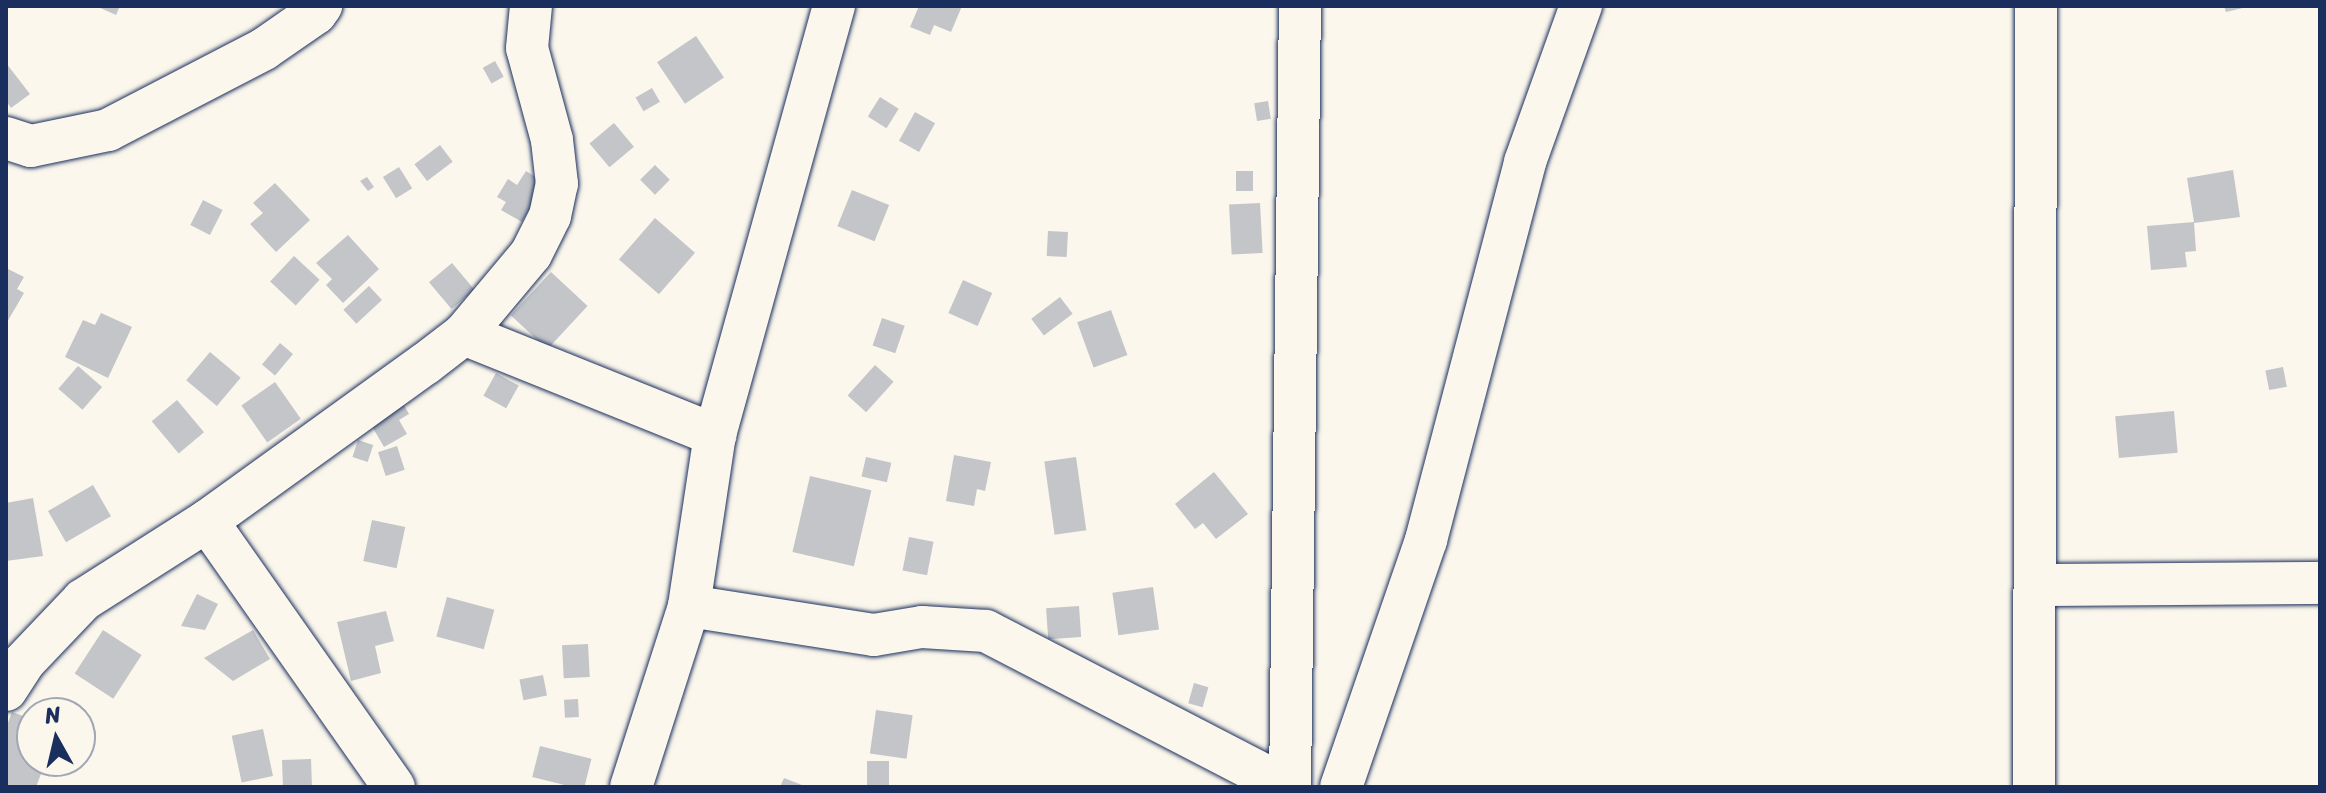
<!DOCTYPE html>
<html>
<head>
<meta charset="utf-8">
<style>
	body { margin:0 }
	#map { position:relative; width:2326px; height:793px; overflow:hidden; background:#fbf7ec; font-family:Sriracha,sans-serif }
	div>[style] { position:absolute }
	.building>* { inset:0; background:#c3c5c9; transform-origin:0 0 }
	.round { border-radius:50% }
	.roads { filter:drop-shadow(0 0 2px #1b2f5e) drop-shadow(0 0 2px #1b2f5e) }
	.minor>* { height:42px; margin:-21px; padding:0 21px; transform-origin:21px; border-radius:21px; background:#fbf7ec }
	span { translate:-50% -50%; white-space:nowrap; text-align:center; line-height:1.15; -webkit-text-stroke:6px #fbf7ec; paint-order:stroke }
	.frame { position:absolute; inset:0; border:8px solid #1b2f5e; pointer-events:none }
	.north { position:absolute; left:16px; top:697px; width:80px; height:80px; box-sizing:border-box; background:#fbf7ec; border:2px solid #a1a7b3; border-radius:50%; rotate:352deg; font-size:22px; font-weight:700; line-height:32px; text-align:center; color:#1b2f5e }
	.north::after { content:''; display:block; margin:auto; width:28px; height:36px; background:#1b2f5e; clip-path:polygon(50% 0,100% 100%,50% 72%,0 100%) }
</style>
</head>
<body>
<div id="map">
	<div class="building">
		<i style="clip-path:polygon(96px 6px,120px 6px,116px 15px)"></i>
		<i style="clip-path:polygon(919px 6px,962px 6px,951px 32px,934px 25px,930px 35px,910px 27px)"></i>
		<i style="clip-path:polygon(2224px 6px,2247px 6px,2247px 7px,2226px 12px)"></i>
		<i style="left:696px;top:36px;width:50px;height:47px;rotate:56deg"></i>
		<i style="left:495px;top:61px;width:18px;height:14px;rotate:61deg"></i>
		<i style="clip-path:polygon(6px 63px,30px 94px,11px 108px,6px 101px)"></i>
		<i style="left:652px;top:88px;width:16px;height:19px;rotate:60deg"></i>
		<i style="left:880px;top:97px;width:22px;height:23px;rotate:32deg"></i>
		<i style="left:1268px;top:101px;width:18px;height:14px;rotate:81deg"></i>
		<i style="left:915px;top:112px;width:23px;height:33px;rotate:29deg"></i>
		<i style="left:614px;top:123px;width:31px;height:32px;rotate:50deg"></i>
		<i style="left:440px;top:145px;width:21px;height:32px;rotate:53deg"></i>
		<i style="left:655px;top:165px;width:21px;height:21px;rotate:45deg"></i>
		<i style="left:399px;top:167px;width:25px;height:19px;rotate:58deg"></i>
		<i style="clip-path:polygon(2233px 170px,2240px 217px,2194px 223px,2196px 251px,2185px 252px,2187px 267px,2151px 270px,2147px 226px,2194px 222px,2187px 178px)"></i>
		<i style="clip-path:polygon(526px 171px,545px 183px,522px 222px,501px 210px,506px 202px,497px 197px,508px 179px,517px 185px)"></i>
		<i style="left:1253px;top:171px;width:20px;height:17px;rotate:90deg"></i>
		<i style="clip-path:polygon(367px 177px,374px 187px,368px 191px,360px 181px)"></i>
		<i style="clip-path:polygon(275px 183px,310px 220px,276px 252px,250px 224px,263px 213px,253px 203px)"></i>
		<i style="left:852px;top:190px;width:40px;height:39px;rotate:22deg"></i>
		<i style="left:203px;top:200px;width:22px;height:28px;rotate:27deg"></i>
		<i style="left:1260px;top:203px;width:50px;height:31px;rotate:87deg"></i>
		<i style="left:655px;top:218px;width:53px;height:55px;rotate:41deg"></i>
		<i style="left:1048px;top:231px;width:20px;height:25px;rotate:3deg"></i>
		<i style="clip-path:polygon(348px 235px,379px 269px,343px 303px,326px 285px,332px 279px,316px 263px)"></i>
		<i style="left:294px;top:256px;width:35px;height:35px;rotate:43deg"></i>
		<i style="left:452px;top:263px;width:35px;height:30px;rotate:50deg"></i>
		<i style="clip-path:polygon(6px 268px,24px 277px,17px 289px,24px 293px,6px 324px)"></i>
		<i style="left:551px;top:272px;width:50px;height:59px;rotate:43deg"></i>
		<i style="left:963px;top:280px;width:32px;height:36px;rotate:24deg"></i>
		<i style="left:369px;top:286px;width:19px;height:35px;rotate:47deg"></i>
		<i style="left:1060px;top:297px;width:21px;height:36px;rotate:53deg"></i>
		<i style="left:1111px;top:310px;width:48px;height:36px;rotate:70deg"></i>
		<i style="clip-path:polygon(101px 313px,132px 327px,108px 378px,65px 357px,83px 320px,95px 325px)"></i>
		<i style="left:882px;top:318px;width:24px;height:29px;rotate:19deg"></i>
		<i style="left:280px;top:343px;width:17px;height:28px;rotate:40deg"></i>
		<i style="left:210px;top:352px;width:40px;height:37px;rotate:40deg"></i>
		<i style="left:875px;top:365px;width:25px;height:41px;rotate:42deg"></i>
		<i style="left:78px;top:366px;width:32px;height:30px;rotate:41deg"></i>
		<i style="left:2283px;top:367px;width:20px;height:18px;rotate:79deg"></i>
		<i style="left:496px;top:373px;width:26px;height:26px;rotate:29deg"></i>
		<i style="left:275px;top:382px;width:45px;height:41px;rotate:55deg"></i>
		<i style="clip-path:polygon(400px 398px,409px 414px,399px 420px,407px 434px,384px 447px,366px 416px)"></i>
		<i style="left:177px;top:400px;width:42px;height:33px;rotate:50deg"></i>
		<i style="left:2174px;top:411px;width:42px;height:59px;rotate:85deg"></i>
		<i style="left:358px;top:440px;width:16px;height:18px;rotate:18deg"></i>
		<i style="left:397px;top:446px;width:25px;height:20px;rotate:72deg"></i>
		<i style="clip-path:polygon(954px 455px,991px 462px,985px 491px,977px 489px,974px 506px,946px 501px)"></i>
		<i style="left:866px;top:457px;width:26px;height:20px;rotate:13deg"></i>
		<i style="left:1076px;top:457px;width:74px;height:32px;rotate:82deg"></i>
		<i style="clip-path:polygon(1214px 472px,1248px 514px,1216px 539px,1203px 523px,1195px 529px,1175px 504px)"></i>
		<i style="left:810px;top:476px;width:63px;height:78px;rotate:13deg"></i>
		<i style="left:93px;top:485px;width:36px;height:52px;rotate:60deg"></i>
		<i style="clip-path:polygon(33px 498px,43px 556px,6px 561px,6px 503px)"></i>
		<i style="left:372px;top:520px;width:34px;height:42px;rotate:12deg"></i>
		<i style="left:909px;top:537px;width:25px;height:34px;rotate:11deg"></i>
		<i style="left:1153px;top:587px;width:43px;height:41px;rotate:82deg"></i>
		<i style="clip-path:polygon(197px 594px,218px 604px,205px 630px,181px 626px)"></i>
		<i style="left:447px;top:597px;width:49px;height:41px;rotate:15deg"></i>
		<i style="left:1079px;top:606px;width:31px;height:33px;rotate:86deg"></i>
		<i style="clip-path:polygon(386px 611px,394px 641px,375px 646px,381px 673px,351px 681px,337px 622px)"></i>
		<i style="left:103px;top:630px;width:46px;height:52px;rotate:33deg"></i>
		<i style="clip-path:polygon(253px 630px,270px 659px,233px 681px,204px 658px)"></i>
		<i style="left:588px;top:644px;width:33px;height:26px;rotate:87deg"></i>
		<i style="left:543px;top:675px;width:21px;height:24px;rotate:79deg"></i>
		<i style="left:1194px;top:683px;width:15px;height:21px;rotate:16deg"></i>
		<i style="left:578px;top:699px;width:18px;height:14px;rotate:87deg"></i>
		<i style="left:876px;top:710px;width:37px;height:44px;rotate:8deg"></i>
		<i style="clip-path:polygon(12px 712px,32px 719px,32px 761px,46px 761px,36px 787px,6px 787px,6px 728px)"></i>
		<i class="round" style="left:78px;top:725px;width:18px;height:18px"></i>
		<i style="left:263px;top:729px;width:48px;height:32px;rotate:78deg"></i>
		<i style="left:540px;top:746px;width:53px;height:32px;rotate:14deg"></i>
		<i style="left:311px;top:759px;width:28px;height:29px;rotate:88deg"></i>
		<i style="left:867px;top:761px;width:22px;height:26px"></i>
		<i style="clip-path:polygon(784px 778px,807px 787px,780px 787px)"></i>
	</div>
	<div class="roads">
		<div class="minor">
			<i style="left:6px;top:138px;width:26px;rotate:18deg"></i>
			<i style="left:31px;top:146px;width:79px;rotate:-11.7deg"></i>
			<i style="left:108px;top:130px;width:176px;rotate:-27.4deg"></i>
			<i style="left:264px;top:49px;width:63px;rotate:-34.7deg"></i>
			<i style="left:316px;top:13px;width:9px;rotate:-54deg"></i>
			<i style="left:464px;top:334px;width:271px;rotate:21.9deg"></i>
			<i style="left:207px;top:521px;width:325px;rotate:54.9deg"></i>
			<i style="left:2036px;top:585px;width:284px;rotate:-0.4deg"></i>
			<i style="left:689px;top:606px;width:187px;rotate:8.9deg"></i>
			<i style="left:874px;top:635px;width:49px;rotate:-9.5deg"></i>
			<i style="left:922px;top:627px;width:64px;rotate:3.6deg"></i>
			<i style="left:986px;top:631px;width:339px;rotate:27.4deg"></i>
			<i style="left:6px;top:690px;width:33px;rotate:-57deg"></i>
			<i style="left:24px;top:662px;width:86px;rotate:-46.4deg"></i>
			<i style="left:83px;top:600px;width:147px;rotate:-32.5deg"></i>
			<i style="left:207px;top:521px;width:269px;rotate:-35.8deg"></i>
			<i style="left:425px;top:364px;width:49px;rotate:-37.6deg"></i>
			<i style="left:464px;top:334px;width:104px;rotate:-50.1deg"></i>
			<i style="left:531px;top:254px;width:42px;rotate:-63.4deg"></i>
			<i style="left:550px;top:216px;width:33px;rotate:-78deg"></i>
			<i style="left:557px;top:184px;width:44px;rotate:-96.5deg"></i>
			<i style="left:552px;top:140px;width:95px;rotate:-105.2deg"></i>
			<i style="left:527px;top:48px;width:42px;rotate:-84.6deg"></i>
			<i style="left:631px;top:787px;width:190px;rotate:-72.2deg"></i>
			<i style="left:689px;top:606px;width:173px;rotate:-81.4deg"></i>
			<i style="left:715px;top:435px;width:445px;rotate:-74.5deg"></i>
			<i style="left:1290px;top:787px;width:781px;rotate:-89.27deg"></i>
			<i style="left:1341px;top:787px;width:261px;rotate:-71deg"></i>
			<i style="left:1426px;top:540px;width:391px;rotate:-75.3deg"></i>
			<i style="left:1525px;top:162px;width:166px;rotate:-70.3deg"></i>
			<i style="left:2034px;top:787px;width:781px;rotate:-89.85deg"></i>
		</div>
	</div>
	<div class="frame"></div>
	<div class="north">N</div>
</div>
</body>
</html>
